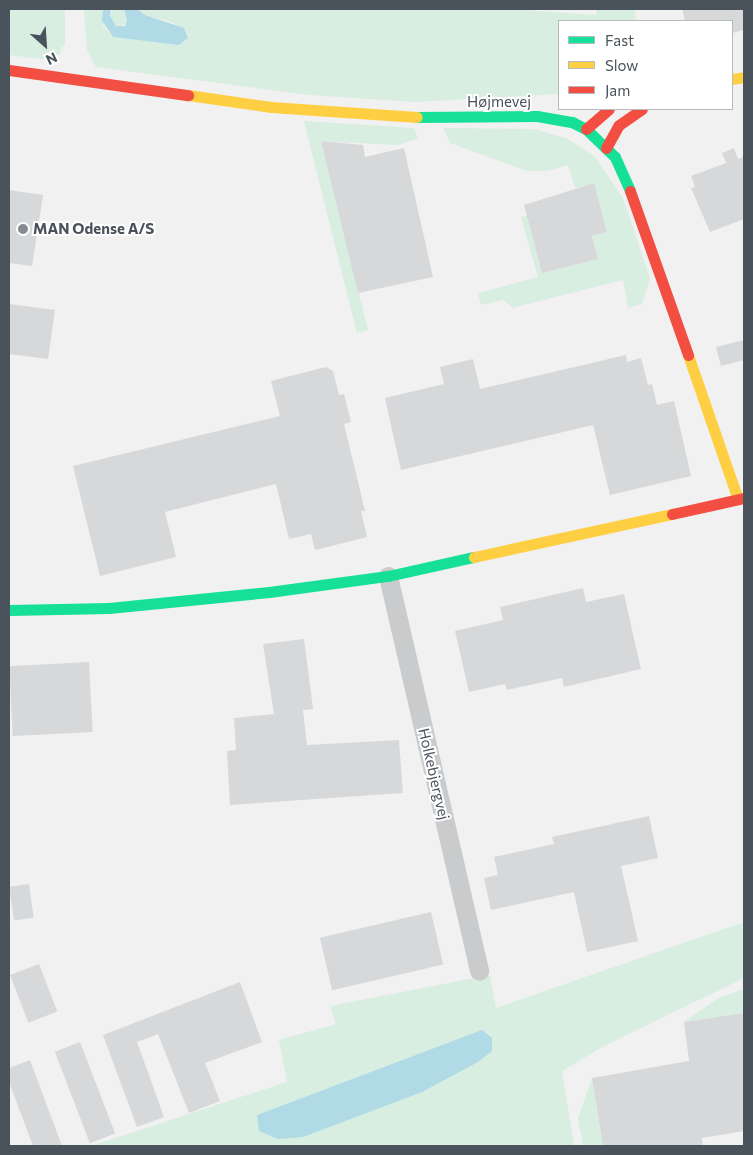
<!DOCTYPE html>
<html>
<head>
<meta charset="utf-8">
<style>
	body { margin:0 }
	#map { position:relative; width:753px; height:1155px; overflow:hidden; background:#f1f1f1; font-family:Commissioner,sans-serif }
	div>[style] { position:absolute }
	.green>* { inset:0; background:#d8eee1 }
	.round { border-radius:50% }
	.water>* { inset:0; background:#b1dae7 }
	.building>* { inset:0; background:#d7d8da; transform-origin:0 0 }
	.street>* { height:19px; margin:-9.5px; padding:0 9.5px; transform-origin:9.5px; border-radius:9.5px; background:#c9cbcc }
	.fast>* { height:11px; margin:-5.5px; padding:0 5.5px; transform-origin:5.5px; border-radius:5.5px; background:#16e098 }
	.slow>* { height:11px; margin:-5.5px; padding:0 5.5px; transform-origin:5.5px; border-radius:5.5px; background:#ffcf43 }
	.jam>* { height:11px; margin:-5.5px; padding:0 5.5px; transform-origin:5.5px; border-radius:5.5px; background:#f24e42 }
	.dots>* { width:14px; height:14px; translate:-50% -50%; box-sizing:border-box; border:2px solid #fff; border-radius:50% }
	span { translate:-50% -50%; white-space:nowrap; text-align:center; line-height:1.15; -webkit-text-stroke:4px #fff; paint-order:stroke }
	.street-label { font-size:15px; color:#4a525b }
	.poi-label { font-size:15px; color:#4a525b; font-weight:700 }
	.left { translate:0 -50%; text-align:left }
	.frame { position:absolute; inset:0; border:10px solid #4a525b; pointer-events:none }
	.legend { position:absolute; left:558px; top:20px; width:175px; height:90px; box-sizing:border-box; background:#fff; border:1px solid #b7babd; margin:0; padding:6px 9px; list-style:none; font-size:15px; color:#4a525b }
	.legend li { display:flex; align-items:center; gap:10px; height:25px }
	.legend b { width:25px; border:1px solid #b7babd }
	.north { position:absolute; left:20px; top:20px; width:50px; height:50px; -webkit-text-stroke:4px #fff; paint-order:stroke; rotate:154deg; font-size:14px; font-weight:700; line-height:20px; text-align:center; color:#4a525b }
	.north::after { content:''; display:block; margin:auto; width:18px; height:22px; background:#4a525b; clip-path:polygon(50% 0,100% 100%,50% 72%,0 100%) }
</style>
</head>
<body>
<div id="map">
	<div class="green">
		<i class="round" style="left:110px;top:8px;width:18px;height:18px"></i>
		<i style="clip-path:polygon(9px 9px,65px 9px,65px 45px,61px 48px,61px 53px,49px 60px,9px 55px)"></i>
		<i style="clip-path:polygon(84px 9px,103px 9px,103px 26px,113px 37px,179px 44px,186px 40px,174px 23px,145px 15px,137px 9px,512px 9px,596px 15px,597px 9px,634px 9px,637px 21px,559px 21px,559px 94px,415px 102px,309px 95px,96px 67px,87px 50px)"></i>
		<i style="clip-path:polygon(304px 121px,414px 128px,418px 139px,397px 145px,321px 141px,368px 330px,357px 333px)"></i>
		<i style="clip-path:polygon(443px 128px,535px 129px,568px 139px,595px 157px,623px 198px,650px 278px,642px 304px,628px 308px,623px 280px,512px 308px,504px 300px,481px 305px,478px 293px,538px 277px,521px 217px,527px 216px,542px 273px,598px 259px,592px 236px,607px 232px,594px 184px,575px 188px,568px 165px,547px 171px,527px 171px,450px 143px)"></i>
		<i style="clip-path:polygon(744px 922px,744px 978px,602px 1047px,562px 1071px,574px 1146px,91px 1146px,287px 1082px,279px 1040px,336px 1024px,330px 1006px,490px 975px,496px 1008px)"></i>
		<i style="clip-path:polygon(744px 989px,744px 1013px,684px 1022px,717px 999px)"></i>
		<i style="clip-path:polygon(592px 1078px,603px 1146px,583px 1146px,578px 1118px)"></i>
	</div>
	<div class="water">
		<i style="clip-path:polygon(111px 9px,110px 16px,116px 26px,125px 26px,127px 20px,124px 9px,137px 9px,145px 15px,184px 28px,188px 38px,179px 45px,113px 37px,102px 21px,103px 9px)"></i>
		<i style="clip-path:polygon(482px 1030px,492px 1038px,492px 1051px,478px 1062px,422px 1092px,303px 1137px,278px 1139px,259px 1131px,257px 1115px)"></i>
	</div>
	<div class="building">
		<i style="clip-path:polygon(682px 9px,744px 9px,744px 30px,732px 33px,732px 21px,685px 21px)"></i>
		<i style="clip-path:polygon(321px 141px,363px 145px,365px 157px,404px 148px,433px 277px,358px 293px)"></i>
		<i style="clip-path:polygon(734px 148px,738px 159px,744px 156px,744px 219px,710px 232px,691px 188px,695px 187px,691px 176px,726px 163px,722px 153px)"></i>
		<i style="clip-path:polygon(594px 183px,607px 232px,592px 236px,598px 259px,542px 273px,524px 205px)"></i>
		<i style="clip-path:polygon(9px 190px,43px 195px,32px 266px,9px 263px)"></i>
		<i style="clip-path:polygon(9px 304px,55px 310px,48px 359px,9px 354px)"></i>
		<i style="clip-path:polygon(744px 340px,744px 360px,721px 366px,716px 347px)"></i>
		<i style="clip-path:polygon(626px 355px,627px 362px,641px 358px,648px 385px,652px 384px,657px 405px,674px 401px,691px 476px,610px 495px,593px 425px,401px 470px,385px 398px,444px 384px,440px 367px,473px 359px,480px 389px)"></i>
		<i style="clip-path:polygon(326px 367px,333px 371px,339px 395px,344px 394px,351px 422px,344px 424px,365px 511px,361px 511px,367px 537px,315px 550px,311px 534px,289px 539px,276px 484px,165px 512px,176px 557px,100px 576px,73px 466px,280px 416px,271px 381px)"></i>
		<i style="clip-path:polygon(583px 588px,586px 602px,624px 594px,641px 669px,564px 687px,562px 678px,507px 690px,505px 684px,469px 692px,455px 631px,503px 620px,500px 607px)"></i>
		<i style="clip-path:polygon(304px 639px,313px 709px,303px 710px,307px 745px,399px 740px,403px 793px,230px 805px,227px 751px,236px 750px,234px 718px,274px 714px,263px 644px)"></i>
		<i style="left:89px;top:662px;width:70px;height:80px;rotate:87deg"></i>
		<i style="clip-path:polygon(649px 816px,658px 858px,621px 866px,638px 941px,587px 952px,574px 892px,491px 910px,484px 878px,498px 875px,494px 857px,554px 844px,552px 837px)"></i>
		<i style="left:29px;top:884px;width:34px;height:20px;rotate:82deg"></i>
		<i style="left:431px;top:912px;width:54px;height:114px;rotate:77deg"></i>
		<i style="left:39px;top:964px;width:51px;height:31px;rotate:69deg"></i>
		<i style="clip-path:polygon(240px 982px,262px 1042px,205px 1063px,220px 1101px,189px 1113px,158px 1034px,137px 1042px,164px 1117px,137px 1127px,103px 1035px)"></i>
		<i style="clip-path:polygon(744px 1013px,744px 1131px,702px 1138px,703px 1146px,603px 1146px,592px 1078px,689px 1061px,684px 1022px)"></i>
		<i style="left:80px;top:1042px;width:98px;height:27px;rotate:69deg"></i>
		<i style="clip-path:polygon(30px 1060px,62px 1146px,33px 1146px,9px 1082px,9px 1068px)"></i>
	</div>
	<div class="street">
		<i style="left:388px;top:576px;width:405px;rotate:77deg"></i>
	</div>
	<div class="fast">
		<i style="left:417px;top:117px;width:120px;rotate:-0.5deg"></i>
		<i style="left:537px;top:116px;width:36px;rotate:10deg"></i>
		<i style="left:572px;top:122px;width:16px;rotate:27deg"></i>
		<i style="left:586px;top:129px;width:40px;rotate:44deg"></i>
		<i style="left:615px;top:157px;width:37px;rotate:66deg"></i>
		<i style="left:9px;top:610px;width:100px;rotate:-1.1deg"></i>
		<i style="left:109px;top:608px;width:161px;rotate:-5.7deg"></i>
		<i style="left:269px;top:592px;width:120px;rotate:-7.7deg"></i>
		<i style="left:388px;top:576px;width:88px;rotate:-12.5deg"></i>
	</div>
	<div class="slow">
		<i style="left:732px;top:79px;width:12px;rotate:-9deg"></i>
		<i style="left:188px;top:95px;width:84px;rotate:8.2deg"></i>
		<i style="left:271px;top:107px;width:146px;rotate:3.9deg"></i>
		<i style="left:688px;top:355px;width:152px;rotate:70.9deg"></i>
		<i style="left:474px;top:557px;width:203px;rotate:-12.3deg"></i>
	</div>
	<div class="jam">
		<i style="left:9px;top:70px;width:181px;rotate:8deg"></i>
		<i style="left:586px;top:129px;width:30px;rotate:-41deg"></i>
		<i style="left:606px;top:148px;width:26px;rotate:-61deg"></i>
		<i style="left:619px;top:125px;width:28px;rotate:-35deg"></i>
		<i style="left:630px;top:191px;width:174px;rotate:70.5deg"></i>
		<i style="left:672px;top:514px;width:74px;rotate:-12.5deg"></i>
	</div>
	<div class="dots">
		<i style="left:23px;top:229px;background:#848a90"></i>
	</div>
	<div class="street-label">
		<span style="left:499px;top:102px">Højmevej</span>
		<span style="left:434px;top:774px;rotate:77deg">Holkebjergvej</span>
	</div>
	<div class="poi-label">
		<span class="left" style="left:33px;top:229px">MAN Odense A/S</span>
	</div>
	<div class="frame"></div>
	<ul class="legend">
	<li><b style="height:6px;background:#16e098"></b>Fast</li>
	<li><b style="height:6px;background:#ffcf43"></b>Slow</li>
	<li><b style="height:6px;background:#f24e42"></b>Jam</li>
	</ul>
	<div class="north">N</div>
</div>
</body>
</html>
